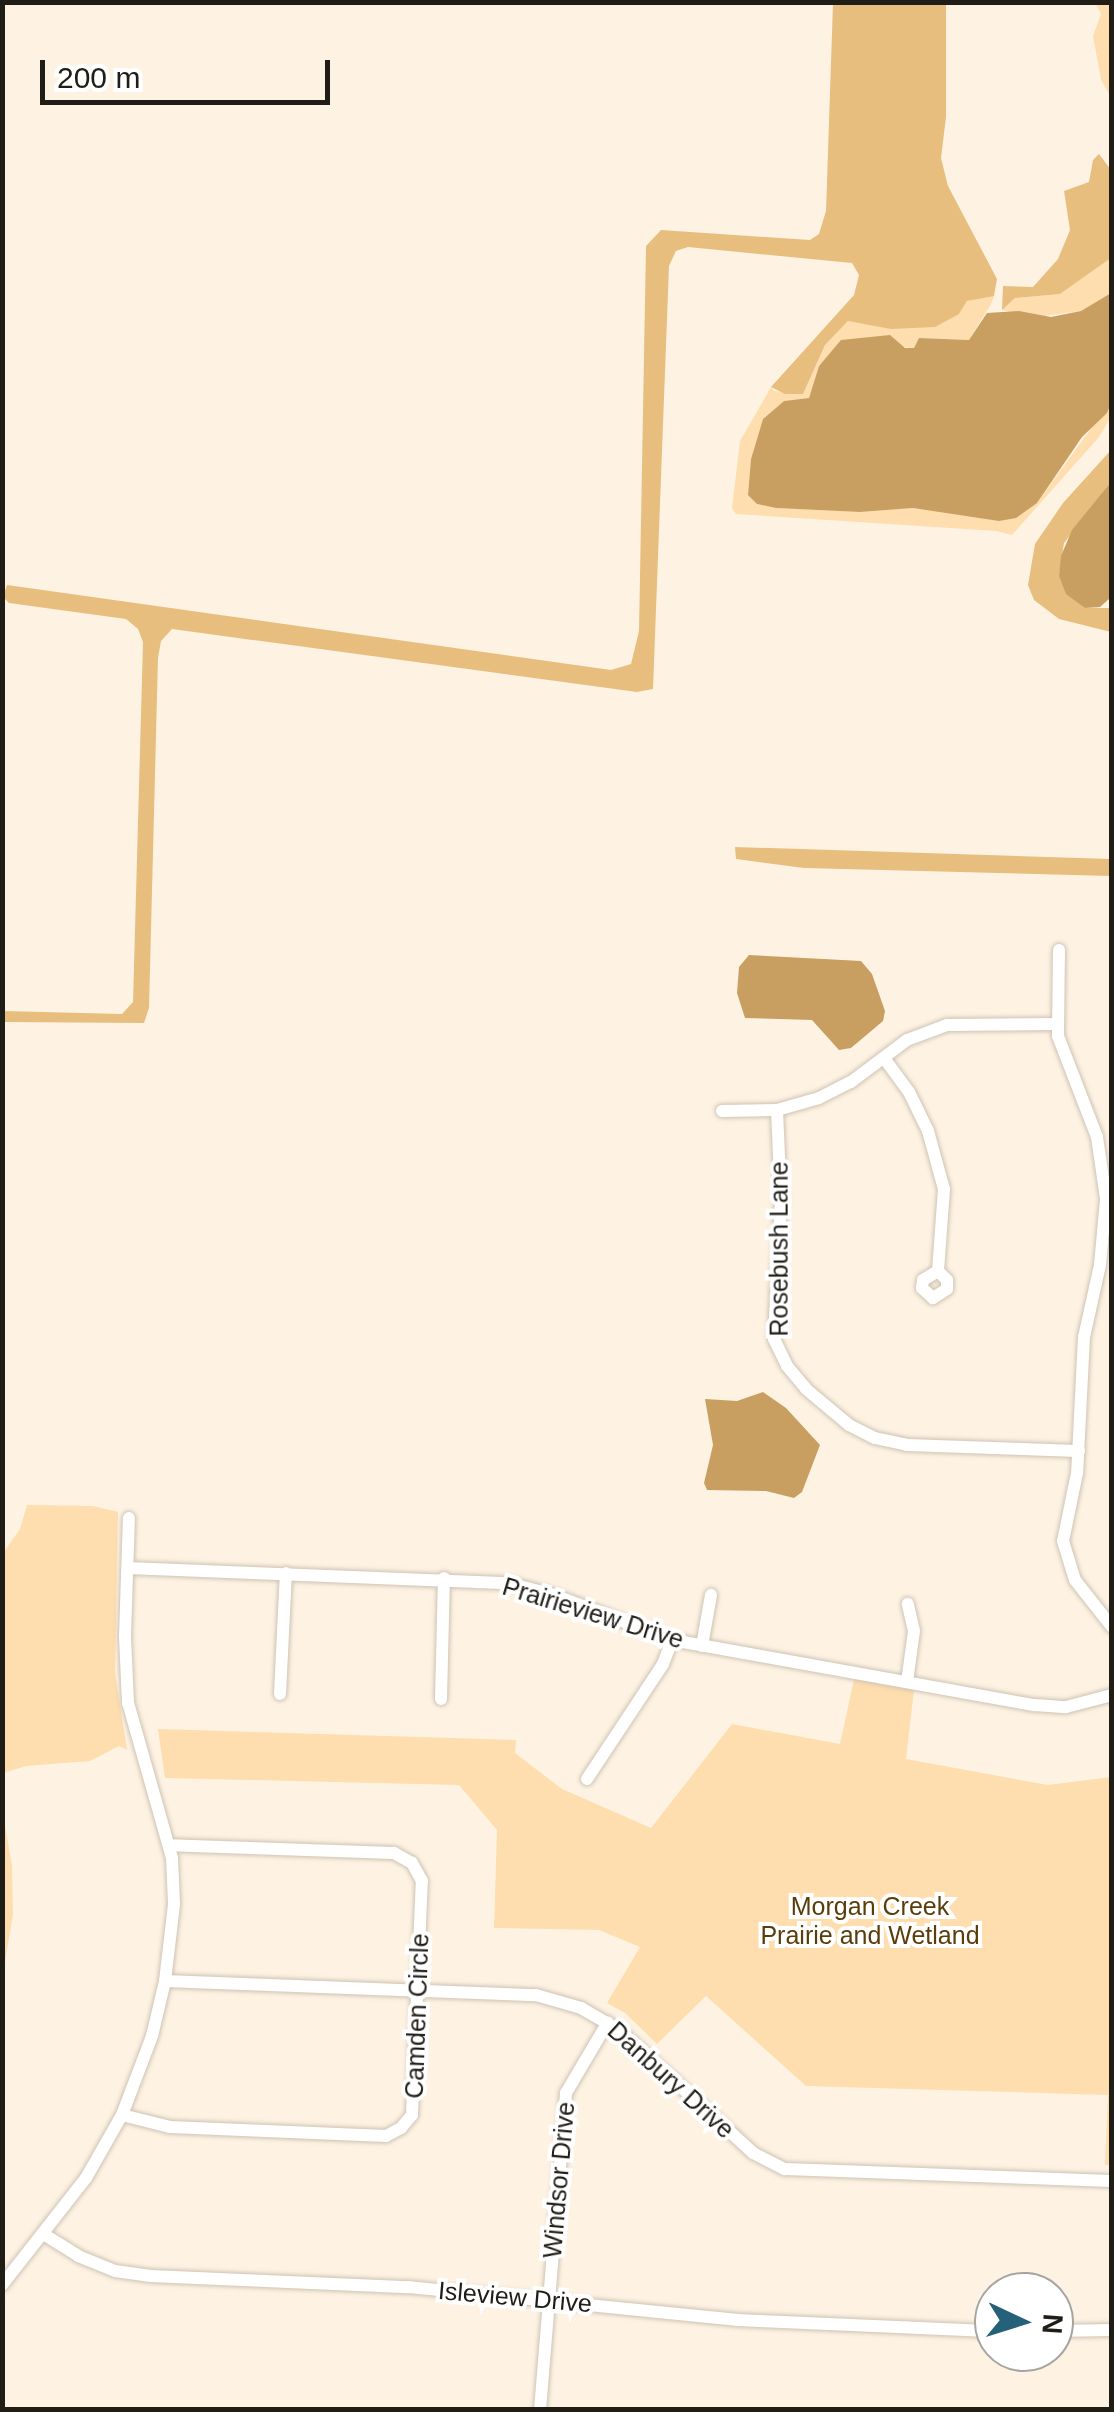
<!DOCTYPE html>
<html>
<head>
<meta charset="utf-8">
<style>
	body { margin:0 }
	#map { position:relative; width:1114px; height:2412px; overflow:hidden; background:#fef3e3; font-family:Arial,sans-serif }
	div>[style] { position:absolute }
	.green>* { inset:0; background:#feddae }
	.forest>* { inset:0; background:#e8be7f }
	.water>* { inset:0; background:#c89f60 }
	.roads { filter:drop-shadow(0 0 2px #cec3b4) drop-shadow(0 0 2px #cec3b4) }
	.minor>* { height:12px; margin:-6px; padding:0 6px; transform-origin:6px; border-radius:6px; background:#fff }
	span { translate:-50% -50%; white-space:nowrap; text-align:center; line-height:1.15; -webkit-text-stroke:8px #fff; paint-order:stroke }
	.street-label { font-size:25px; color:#201d17 }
	.park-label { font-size:25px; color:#5a3d0a }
	.frame { position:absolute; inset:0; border:5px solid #201d17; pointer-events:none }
	.north { position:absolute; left:974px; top:2272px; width:100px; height:100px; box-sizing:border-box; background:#fff; border:2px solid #a6a5a2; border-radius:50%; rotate:94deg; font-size:28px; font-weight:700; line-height:40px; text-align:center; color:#201d17 }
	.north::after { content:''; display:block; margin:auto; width:35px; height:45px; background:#256279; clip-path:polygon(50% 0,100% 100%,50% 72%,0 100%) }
	.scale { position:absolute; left:40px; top:60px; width:290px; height:45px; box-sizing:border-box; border:5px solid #201d17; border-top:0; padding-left:12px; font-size:30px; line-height:35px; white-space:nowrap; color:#201d17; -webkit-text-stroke:8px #fff; paint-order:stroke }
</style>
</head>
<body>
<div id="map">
	<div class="green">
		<i style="clip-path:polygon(1095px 3px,1111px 3px,1111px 97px,1101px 80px,1093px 36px,1101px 14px)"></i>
		<i style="clip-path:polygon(1111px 258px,1111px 293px,1081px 311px,1036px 317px,1002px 310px,1015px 298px,1060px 294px)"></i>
		<i style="clip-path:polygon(989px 295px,994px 296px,991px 304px,969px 340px,919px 338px,914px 348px,841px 341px,819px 366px,809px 398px,784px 401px,763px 419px,751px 459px,748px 494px,757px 504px,776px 508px,860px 512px,913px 508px,961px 514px,1037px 503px,1111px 401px,1111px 417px,1099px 437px,1012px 535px,996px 531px,736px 514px,732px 508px,740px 441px,771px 387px,774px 391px,803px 394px,825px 345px,848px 321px,959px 314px,967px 301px)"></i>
		<i style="clip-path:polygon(27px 1505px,93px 1506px,118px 1512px,115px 1673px,127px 1750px,119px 1746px,90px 1761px,26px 1766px,3px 1773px,3px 1553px,20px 1529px)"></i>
		<i style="clip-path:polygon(854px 1679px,914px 1690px,906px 1759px,1048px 1785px,1111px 1777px,1111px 2165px,1105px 2165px,1108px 2095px,806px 2086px,706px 1996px,657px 2044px,625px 2013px,607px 2003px,640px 1947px,599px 1930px,494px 1928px,497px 1830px,459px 1785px,165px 1778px,158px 1729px,516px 1740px,515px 1753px,562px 1789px,651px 1828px,732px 1724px,840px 1744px)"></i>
		<i style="clip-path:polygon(3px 1814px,12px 1866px,13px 1914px,3px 1974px)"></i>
	</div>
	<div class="forest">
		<i style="clip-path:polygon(833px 3px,946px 3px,946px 117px,941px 158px,948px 186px,997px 279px,994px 296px,967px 301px,959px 314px,935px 327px,891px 329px,848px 321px,825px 345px,803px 394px,785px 394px,771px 387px,854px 295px,859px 275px,852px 263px,688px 247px,676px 251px,669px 266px,653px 689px,637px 692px,172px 629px,161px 641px,158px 658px,149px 1008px,144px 1023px,3px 1022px,3px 1011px,122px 1014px,133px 1002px,143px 642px,138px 629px,126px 619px,9px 603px,3px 597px,7px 585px,611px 670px,631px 664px,639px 631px,646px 246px,661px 230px,810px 240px,819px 234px,826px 211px)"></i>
		<i style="clip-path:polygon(1099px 154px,1111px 170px,1111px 258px,1060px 294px,1015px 298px,1002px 310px,1003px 286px,1033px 287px,1058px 259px,1070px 230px,1064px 191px,1089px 182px,1093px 160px)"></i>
		<i style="clip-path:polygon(1111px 450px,1111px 482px,1064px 543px,1059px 576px,1085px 608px,1111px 608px,1111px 632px,1059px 619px,1034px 600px,1028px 585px,1035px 544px,1063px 503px)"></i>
		<i style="clip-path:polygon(735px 847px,1111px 859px,1111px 876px,804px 868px,736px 859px)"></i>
	</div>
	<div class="water">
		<i style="clip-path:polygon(1111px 293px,1112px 401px,1107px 413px,1082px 437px,1037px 503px,1016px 518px,999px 521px,913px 508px,860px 512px,776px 508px,757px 504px,748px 495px,751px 459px,763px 419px,784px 401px,809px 398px,819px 366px,841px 340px,890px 335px,905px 348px,914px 348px,919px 338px,969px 340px,987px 313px,1019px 311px,1051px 317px,1081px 311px)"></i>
		<i style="clip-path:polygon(1111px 482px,1109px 599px,1100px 607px,1085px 608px,1066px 594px,1059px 576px,1061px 556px,1072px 530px)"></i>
		<i style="clip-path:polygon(749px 955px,861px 961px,872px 974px,885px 1011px,883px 1021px,851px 1048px,839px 1050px,812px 1020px,745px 1018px,737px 993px,739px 967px)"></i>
		<i style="clip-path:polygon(763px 1392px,786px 1408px,820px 1445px,802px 1492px,794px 1498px,766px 1491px,707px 1490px,704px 1483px,713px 1445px,705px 1399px,737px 1401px)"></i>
	</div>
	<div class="roads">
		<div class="minor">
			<i style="left:1059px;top:950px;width:86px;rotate:90.7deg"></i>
			<i style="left:1058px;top:1036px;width:108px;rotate:68.9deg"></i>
			<i style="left:1097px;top:1137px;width:63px;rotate:81.7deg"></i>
			<i style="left:1106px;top:1199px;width:66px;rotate:95.2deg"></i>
			<i style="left:1100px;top:1265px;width:74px;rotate:102.5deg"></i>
			<i style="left:1084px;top:1337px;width:136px;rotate:92.9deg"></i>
			<i style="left:1077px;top:1473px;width:69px;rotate:101.6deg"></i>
			<i style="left:1063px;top:1541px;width:41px;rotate:72.9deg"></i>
			<i style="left:1075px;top:1580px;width:60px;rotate:51.8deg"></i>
			<i style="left:884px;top:1058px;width:42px;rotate:53.7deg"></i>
			<i style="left:909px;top:1092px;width:43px;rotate:64deg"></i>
			<i style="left:928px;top:1131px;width:60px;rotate:74.6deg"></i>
			<i style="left:944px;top:1189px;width:82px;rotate:94.2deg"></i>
			<i style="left:938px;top:1271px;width:13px;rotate:45deg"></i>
			<i style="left:947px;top:1280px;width:9px;rotate:90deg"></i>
			<i style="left:947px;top:1289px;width:17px;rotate:147deg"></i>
			<i style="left:933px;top:1298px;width:15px;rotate:-138deg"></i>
			<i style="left:922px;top:1288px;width:8px;rotate:-83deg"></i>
			<i style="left:923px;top:1280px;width:17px;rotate:-31deg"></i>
			<i style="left:777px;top:1110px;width:90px;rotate:87.5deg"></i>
			<i style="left:781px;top:1200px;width:139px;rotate:92.9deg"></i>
			<i style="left:774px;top:1339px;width:30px;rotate:64deg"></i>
			<i style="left:787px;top:1366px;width:30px;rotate:50deg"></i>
			<i style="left:806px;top:1389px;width:56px;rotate:39.9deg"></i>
			<i style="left:849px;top:1425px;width:29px;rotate:27deg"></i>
			<i style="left:875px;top:1438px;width:33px;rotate:12deg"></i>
			<i style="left:907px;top:1445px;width:172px;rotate:2deg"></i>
			<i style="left:722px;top:1111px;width:55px;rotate:-1deg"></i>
			<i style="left:777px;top:1110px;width:44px;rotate:-15.9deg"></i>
			<i style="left:819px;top:1098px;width:36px;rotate:-27deg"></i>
			<i style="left:851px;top:1082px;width:70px;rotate:-36.9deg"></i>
			<i style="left:907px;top:1040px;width:43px;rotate:-20.6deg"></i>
			<i style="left:947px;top:1025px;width:109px;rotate:-0.5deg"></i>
			<i style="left:128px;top:1568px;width:380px;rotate:2.3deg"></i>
			<i style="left:508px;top:1583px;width:48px;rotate:14.6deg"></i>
			<i style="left:554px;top:1595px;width:126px;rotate:20.9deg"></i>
			<i style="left:672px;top:1640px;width:369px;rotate:10.2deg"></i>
			<i style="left:1035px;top:1705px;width:31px;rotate:4deg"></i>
			<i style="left:1066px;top:1707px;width:48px;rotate:-14.6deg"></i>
			<i style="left:702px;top:1646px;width:52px;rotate:-80deg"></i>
			<i style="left:907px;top:1682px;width:51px;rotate:-82.2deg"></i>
			<i style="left:914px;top:1631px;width:28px;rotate:-103deg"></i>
			<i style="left:280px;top:1694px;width:121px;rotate:-87.2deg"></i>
			<i style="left:441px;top:1699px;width:121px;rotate:-88.6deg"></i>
			<i style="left:587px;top:1779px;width:138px;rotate:-56.5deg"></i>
			<i style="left:663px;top:1664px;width:26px;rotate:-69deg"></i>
			<i style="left:165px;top:1981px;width:371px;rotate:2.2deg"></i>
			<i style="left:536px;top:1995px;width:47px;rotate:16.1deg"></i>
			<i style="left:581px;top:2008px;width:44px;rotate:30.1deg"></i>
			<i style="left:619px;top:2030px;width:182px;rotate:42.5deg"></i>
			<i style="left:753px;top:2153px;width:36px;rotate:27deg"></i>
			<i style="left:785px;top:2169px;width:327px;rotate:2.1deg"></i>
			<i style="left:122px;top:2115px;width:49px;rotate:14deg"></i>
			<i style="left:170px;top:2127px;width:216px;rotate:2.4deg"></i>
			<i style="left:386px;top:2136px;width:17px;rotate:-28deg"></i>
			<i style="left:401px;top:2128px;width:17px;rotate:-50deg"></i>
			<i style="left:412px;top:2115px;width:234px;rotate:-87.6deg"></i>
			<i style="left:422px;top:1881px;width:21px;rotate:-119deg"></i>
			<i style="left:412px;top:1863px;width:21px;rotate:-151deg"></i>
			<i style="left:394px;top:1853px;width:224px;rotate:-178deg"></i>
			<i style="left:45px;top:2235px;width:39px;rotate:32deg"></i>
			<i style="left:78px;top:2256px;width:40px;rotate:22deg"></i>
			<i style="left:115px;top:2271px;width:36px;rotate:8deg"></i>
			<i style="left:151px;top:2276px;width:257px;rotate:2.5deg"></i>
			<i style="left:408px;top:2287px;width:331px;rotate:5.7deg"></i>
			<i style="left:737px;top:2320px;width:257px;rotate:2.5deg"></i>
			<i style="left:2px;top:2285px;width:136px;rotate:-51.9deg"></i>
			<i style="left:86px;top:2178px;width:73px;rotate:-60.3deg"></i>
			<i style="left:122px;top:2115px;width:85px;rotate:-69.2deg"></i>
			<i style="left:152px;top:2036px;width:57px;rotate:-76.7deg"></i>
			<i style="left:165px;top:1981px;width:78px;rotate:-83.3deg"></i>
			<i style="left:174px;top:1904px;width:46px;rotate:-92.5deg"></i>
			<i style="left:172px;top:1858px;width:161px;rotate:-105.8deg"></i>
			<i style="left:128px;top:1703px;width:67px;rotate:-92.6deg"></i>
			<i style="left:125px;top:1636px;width:118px;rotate:-88.1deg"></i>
			<i style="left:1054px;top:2331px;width:58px;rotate:-1deg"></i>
			<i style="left:540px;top:2410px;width:318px;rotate:-85.3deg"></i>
			<i style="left:566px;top:2093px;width:82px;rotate:-59.4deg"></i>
		</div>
	</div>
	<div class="street-label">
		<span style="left:779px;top:1249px;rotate:-90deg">Rosebush Lane</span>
		<span style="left:593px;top:1613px;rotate:17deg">Prairieview Drive</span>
		<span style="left:417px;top:2016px;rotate:-88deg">Camden Circle</span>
		<span style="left:671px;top:2080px;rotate:42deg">Danbury Drive</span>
		<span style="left:559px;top:2180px;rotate:-85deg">Windsor Drive</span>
		<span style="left:515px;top:2297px;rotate:5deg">Isleview Drive</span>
	</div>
	<div class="park-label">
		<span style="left:870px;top:1921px">Morgan Creek<br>Prairie and Wetland</span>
	</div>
	<div class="frame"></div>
	<div class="north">N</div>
	<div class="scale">200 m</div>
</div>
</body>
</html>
